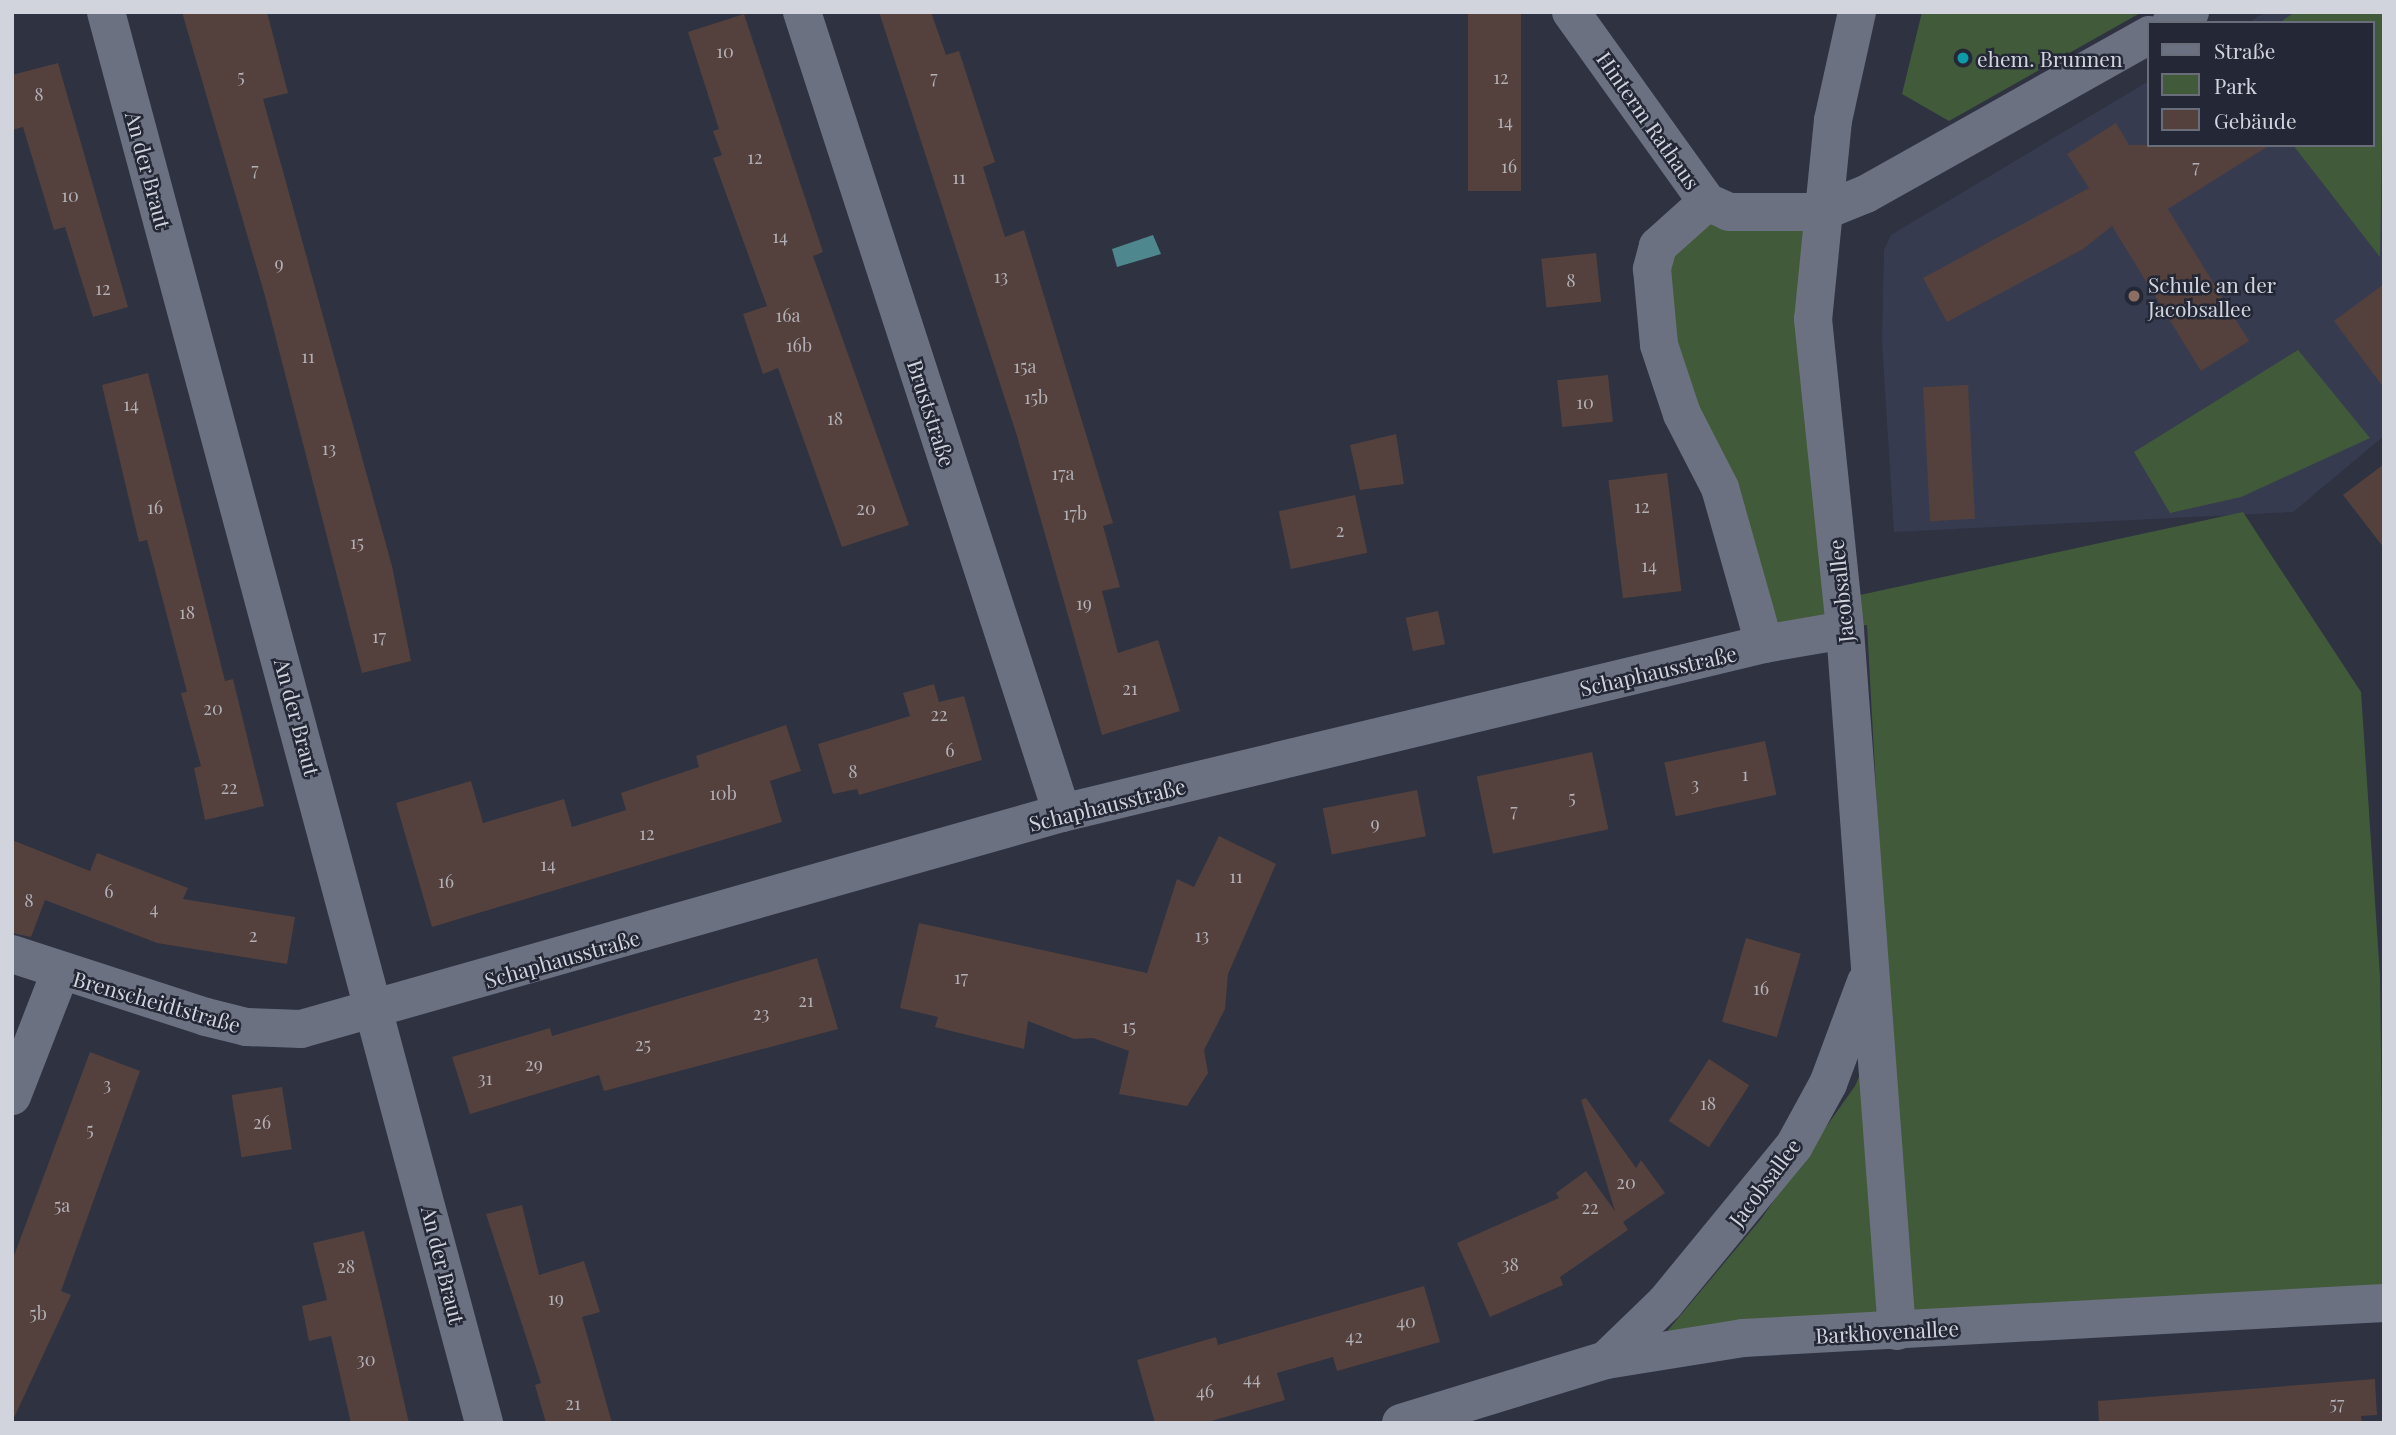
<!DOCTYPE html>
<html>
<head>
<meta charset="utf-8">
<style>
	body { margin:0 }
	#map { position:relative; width:2396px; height:1435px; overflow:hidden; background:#2e3241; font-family:"Playfair Display",serif }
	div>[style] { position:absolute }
	.built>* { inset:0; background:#363b50 }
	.green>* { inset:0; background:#415b3a }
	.water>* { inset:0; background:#4e878d }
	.building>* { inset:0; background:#54413d; transform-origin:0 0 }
	.minor>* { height:38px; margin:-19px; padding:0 19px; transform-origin:19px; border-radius:19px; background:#6c7182 }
	.dots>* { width:19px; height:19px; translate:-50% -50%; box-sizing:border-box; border:4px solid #242836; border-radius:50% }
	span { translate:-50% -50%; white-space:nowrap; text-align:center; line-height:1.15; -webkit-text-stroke:5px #242836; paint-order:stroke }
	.number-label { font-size:18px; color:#b2afb5 }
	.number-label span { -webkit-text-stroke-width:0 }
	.poi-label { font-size:21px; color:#d1d4dd }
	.left { translate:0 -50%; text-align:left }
	.street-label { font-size:21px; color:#d1d4dd }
	.frame { position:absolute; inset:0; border:14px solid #d1d4dd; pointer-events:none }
	.legend { position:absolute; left:2147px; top:21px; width:228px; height:126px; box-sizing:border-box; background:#242836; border:2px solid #696d79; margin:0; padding:9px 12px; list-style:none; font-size:21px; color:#d1d4dd }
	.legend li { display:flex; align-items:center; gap:14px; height:35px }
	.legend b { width:35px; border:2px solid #696d79 }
</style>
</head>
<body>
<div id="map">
	<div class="built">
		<i style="clip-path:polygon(2265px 12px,2384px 12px,2384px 436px,2293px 512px,1894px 532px,1882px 341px,1884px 250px,1891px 235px,2149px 81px,2149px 145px,2373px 145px,2373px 23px,2248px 23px)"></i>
	</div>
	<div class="green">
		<i style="clip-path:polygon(1922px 12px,2142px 12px,1949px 121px,1902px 94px)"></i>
		<i style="clip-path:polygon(2295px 12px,2384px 12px,2380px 257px,2293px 145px,2373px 145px,2373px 23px,2279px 23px)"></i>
		<i style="clip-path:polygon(1708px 219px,1818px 225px,1860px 595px,2243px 512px,2361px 692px,2380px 976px,2384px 1301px,1659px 1341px,1761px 1219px,1855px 1086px,1879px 1031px,1886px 972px,1867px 625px,1768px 639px,1685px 411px,1663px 253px)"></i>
		<i style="clip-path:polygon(2298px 350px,2370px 438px,2241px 497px,2170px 513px,2134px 452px)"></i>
	</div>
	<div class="water">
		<i style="clip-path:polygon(1153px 235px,1161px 254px,1117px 267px,1112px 249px)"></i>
	</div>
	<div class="building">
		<i style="clip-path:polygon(182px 12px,267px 12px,288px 93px,263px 99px,392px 566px,411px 661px,362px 673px,265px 296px)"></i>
		<i style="clip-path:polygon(879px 12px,931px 12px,946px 55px,959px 51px,995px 162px,983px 167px,1005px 237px,1024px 230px,1113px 523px,1103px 526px,1120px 587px,1102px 591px,1118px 653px,1158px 640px,1180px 711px,1102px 735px,1017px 436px)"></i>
		<i style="left:1468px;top:12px;width:53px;height:179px"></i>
		<i style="clip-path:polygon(744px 14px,823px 252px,813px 256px,909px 525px,842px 547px,778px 368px,763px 374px,743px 314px,767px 306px,713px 158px,722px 155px,713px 131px,719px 129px,688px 32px)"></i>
		<i style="clip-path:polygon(58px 63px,128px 307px,93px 317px,65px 227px,54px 230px,23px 127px,12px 130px,12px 75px)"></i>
		<i style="clip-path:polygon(2116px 123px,2129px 145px,2270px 145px,2168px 209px,2249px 341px,2201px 371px,2112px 226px,2083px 249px,1947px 322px,1923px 278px,2089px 188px,2067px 154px)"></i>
		<i style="left:1596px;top:253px;width:49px;height:55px;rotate:84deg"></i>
		<i style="clip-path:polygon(2384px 284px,2384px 388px,2334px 321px)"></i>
		<i style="clip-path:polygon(148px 373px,225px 681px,233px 679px,264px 806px,205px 820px,194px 768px,201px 766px,181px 693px,187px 692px,147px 540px,139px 542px,102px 385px)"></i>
		<i style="left:1608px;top:375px;width:47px;height:51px;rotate:84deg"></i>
		<i style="left:1968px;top:385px;width:134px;height:45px;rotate:87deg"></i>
		<i style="clip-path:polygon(1396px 434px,1404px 484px,1360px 490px,1350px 445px)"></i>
		<i style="clip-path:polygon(2384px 464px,2384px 548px,2343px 495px)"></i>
		<i style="left:1667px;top:473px;width:119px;height:59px;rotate:83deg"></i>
		<i style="left:1355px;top:495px;width:59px;height:78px;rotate:78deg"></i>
		<i style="left:1438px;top:611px;width:34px;height:33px;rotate:78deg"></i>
		<i style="clip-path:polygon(934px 684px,939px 702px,964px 696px,982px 760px,859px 795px,857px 789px,833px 794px,818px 744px,910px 716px,903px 693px)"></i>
		<i style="clip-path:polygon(786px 725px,801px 771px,770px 781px,782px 822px,432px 927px,396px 803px,471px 781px,483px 823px,564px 799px,572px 827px,626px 810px,621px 793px,699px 767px,696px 756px)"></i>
		<i style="left:1765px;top:741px;width:55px;height:103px;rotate:78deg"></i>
		<i style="left:1592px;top:752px;width:79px;height:118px;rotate:78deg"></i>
		<i style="left:1417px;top:790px;width:47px;height:96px;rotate:79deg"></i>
		<i style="clip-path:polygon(1219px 836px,1276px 864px,1228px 974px,1225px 1009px,1204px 1050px,1208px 1073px,1187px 1106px,1119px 1094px,1129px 1051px,1093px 1038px,1074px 1039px,1028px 1021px,1024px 1049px,935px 1027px,938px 1017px,900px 1008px,919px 923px,1147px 973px,1177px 879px,1194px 887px)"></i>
		<i style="clip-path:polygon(12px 840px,90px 871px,97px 853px,188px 888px,183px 899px,295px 917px,287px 964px,157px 943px,45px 900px,31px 937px,12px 933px)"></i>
		<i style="left:1746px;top:938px;width:57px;height:87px;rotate:16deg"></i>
		<i style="clip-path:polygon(817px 958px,838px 1029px,604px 1091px,599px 1075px,470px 1114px,452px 1057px,550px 1028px,552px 1036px)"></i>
		<i style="clip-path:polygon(90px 1052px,140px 1071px,61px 1291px,71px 1295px,12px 1422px,12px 1261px)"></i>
		<i style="left:1709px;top:1059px;width:48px;height:74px;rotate:33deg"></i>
		<i style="left:282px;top:1087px;width:63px;height:51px;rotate:81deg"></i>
		<i style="clip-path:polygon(1586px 1098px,1636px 1168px,1641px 1160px,1665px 1193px,1623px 1222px,1628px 1230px,1560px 1277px,1563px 1285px,1490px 1317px,1457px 1243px,1559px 1198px,1556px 1193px,1586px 1171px,1615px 1211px,1581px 1100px)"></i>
		<i style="clip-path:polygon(522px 1205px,539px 1275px,584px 1261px,600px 1312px,582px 1317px,612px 1423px,546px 1423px,535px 1385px,541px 1383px,486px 1214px)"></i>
		<i style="clip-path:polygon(364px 1231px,379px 1292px,409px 1423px,351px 1423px,331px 1336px,309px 1341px,302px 1306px,327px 1300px,313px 1243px)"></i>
		<i style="clip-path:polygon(1424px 1286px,1440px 1342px,1337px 1371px,1333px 1357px,1277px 1373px,1285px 1400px,1204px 1423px,1155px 1423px,1137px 1360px,1216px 1337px,1218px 1345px)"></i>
		<i style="clip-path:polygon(2375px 1379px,2377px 1415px,2361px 1416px,2362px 1423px,2099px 1423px,2098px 1401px)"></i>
	</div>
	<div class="minor">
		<i style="left:106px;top:12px;width:1461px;rotate:75deg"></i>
		<i style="left:802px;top:12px;width:842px;rotate:72.02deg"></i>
		<i style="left:1571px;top:12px;width:234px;rotate:54.4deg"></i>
		<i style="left:1707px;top:202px;width:24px;rotate:24deg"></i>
		<i style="left:1729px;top:212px;width:92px"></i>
		<i style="left:1821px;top:212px;width:48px;rotate:-21.8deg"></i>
		<i style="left:1866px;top:194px;width:325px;rotate:-29.3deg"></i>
		<i style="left:1857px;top:12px;width:111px;rotate:102.5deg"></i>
		<i style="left:1833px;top:120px;width:200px;rotate:95.7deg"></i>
		<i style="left:1813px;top:319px;width:313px;rotate:84.1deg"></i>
		<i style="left:1845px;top:630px;width:703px;rotate:85.76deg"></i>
		<i style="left:2171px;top:23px;width:22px;rotate:-30deg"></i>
		<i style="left:1707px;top:202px;width:66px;rotate:138.1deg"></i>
		<i style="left:1658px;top:246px;width:24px;rotate:105deg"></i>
		<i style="left:1652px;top:269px;width:76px;rotate:84.7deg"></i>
		<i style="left:1659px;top:345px;width:73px;rotate:71.6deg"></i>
		<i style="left:1682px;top:414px;width:83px;rotate:62.8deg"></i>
		<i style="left:1720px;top:488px;width:162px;rotate:74.2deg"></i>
		<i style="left:12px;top:954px;width:204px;rotate:18deg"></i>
		<i style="left:206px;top:1017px;width:41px;rotate:14deg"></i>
		<i style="left:246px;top:1027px;width:55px;rotate:2.1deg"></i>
		<i style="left:301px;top:1029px;width:791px;rotate:-15.85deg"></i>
		<i style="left:1062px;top:813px;width:722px;rotate:-13.54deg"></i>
		<i style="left:1764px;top:644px;width:82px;rotate:-9.8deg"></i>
		<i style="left:12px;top:1096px;width:132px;rotate:-68.7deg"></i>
		<i style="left:1606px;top:1360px;width:82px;rotate:-44deg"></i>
		<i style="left:1665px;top:1303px;width:203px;rotate:-50.6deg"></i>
		<i style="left:1794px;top:1146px;width:71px;rotate:-61.3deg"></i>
		<i style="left:1828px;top:1084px;width:109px;rotate:-69.6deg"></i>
		<i style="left:1401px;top:1423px;width:214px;rotate:-17.1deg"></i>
		<i style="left:1606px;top:1360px;width:139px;rotate:-9.1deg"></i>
		<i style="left:1743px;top:1338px;width:642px;rotate:-3.13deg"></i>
	</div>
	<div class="dots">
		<i style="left:1963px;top:58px;background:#0f9aa8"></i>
		<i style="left:2134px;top:296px;background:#8d6e63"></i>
	</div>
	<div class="number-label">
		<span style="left:725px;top:51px">10</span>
		<span style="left:241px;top:76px">5</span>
		<span style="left:934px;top:77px">7</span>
		<span style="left:1501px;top:77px">12</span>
		<span style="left:39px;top:94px">8</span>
		<span style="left:1505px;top:121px">14</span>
		<span style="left:755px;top:157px">12</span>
		<span style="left:1509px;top:166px">16</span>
		<span style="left:2196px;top:166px">7</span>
		<span style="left:255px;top:169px">7</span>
		<span style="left:959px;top:177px">11</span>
		<span style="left:70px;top:195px">10</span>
		<span style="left:780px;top:236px">14</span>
		<span style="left:279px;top:263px">9</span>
		<span style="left:1001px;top:276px">13</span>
		<span style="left:1571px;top:280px">8</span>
		<span style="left:103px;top:288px">12</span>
		<span style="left:788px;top:315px">16a</span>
		<span style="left:799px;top:345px">16b</span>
		<span style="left:308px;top:356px">11</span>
		<span style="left:1025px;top:366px">15a</span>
		<span style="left:1036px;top:397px">15b</span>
		<span style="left:1585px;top:402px">10</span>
		<span style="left:131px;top:404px">14</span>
		<span style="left:835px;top:418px">18</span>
		<span style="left:329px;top:448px">13</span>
		<span style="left:1063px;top:473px">17a</span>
		<span style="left:1642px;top:506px">12</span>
		<span style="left:155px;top:507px">16</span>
		<span style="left:866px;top:508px">20</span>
		<span style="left:1075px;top:513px">17b</span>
		<span style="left:1340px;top:530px">2</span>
		<span style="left:357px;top:542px">15</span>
		<span style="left:1649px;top:565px">14</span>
		<span style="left:1084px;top:603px">19</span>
		<span style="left:187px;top:612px">18</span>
		<span style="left:379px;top:636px">17</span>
		<span style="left:1130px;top:688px">21</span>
		<span style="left:213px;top:708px">20</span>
		<span style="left:939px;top:714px">22</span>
		<span style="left:950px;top:750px">6</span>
		<span style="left:853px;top:771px">8</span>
		<span style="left:1745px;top:774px">1</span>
		<span style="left:1695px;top:784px">3</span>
		<span style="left:229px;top:787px">22</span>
		<span style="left:723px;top:793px">10b</span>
		<span style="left:1572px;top:797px">5</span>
		<span style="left:1514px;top:810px">7</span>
		<span style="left:1375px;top:823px">9</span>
		<span style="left:647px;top:833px">12</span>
		<span style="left:548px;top:864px">14</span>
		<span style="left:1236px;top:876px">11</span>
		<span style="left:446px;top:881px">16</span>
		<span style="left:109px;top:891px">6</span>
		<span style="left:29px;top:900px">8</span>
		<span style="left:154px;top:908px">4</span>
		<span style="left:253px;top:935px">2</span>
		<span style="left:1202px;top:935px">13</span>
		<span style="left:961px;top:977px">17</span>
		<span style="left:1761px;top:988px">16</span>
		<span style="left:806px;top:1000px">21</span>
		<span style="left:761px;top:1013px">23</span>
		<span style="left:1129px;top:1026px">15</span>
		<span style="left:643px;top:1044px">25</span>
		<span style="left:534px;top:1064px">29</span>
		<span style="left:485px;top:1078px">31</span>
		<span style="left:107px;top:1084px">3</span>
		<span style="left:1708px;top:1103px">18</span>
		<span style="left:262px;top:1122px">26</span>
		<span style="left:90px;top:1129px">5</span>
		<span style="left:1626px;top:1182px">20</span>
		<span style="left:62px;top:1205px">5a</span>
		<span style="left:1590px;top:1207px">22</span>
		<span style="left:1510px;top:1264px">38</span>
		<span style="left:346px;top:1266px">28</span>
		<span style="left:556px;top:1298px">19</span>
		<span style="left:38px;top:1313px">5b</span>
		<span style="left:1406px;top:1321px">40</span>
		<span style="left:1354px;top:1336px">42</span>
		<span style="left:366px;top:1359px">30</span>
		<span style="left:1252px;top:1378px">44</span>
		<span style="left:1205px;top:1391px">46</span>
		<span style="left:573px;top:1403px">21</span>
		<span style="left:2337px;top:1403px">57</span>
	</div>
	<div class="poi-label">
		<span class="left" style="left:1977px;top:58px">ehem. Brunnen</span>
		<span class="left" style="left:2148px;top:296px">Schule an der<br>Jacobsallee</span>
	</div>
	<div class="street-label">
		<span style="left:1649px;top:120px;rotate:55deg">Hinterm Rathaus</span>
		<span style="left:149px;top:170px;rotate:75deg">An der Braut</span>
		<span style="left:932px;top:413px;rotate:72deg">Bruststraße</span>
		<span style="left:1840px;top:591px;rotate:-96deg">Jacobsallee</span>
		<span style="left:1658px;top:670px;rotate:-13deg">Schaphausstraße</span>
		<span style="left:298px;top:717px;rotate:75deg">An der Braut</span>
		<span style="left:1107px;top:804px;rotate:-14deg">Schaphausstraße</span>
		<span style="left:562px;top:958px;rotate:-16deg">Schaphausstraße</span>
		<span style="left:157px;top:1001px;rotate:16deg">Brenscheidtstraße</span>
		<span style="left:1764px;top:1182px;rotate:-53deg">Jacobsallee</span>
		<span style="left:444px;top:1265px;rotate:76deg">An der Braut</span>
		<span style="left:1887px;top:1331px;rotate:-3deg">Barkhovenallee</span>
	</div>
	<div class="frame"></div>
	<ul class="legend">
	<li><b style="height:9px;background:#6c7182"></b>Straße</li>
	<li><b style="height:19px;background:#415b3a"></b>Park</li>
	<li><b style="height:19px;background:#54413d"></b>Gebäude</li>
	</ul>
</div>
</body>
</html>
